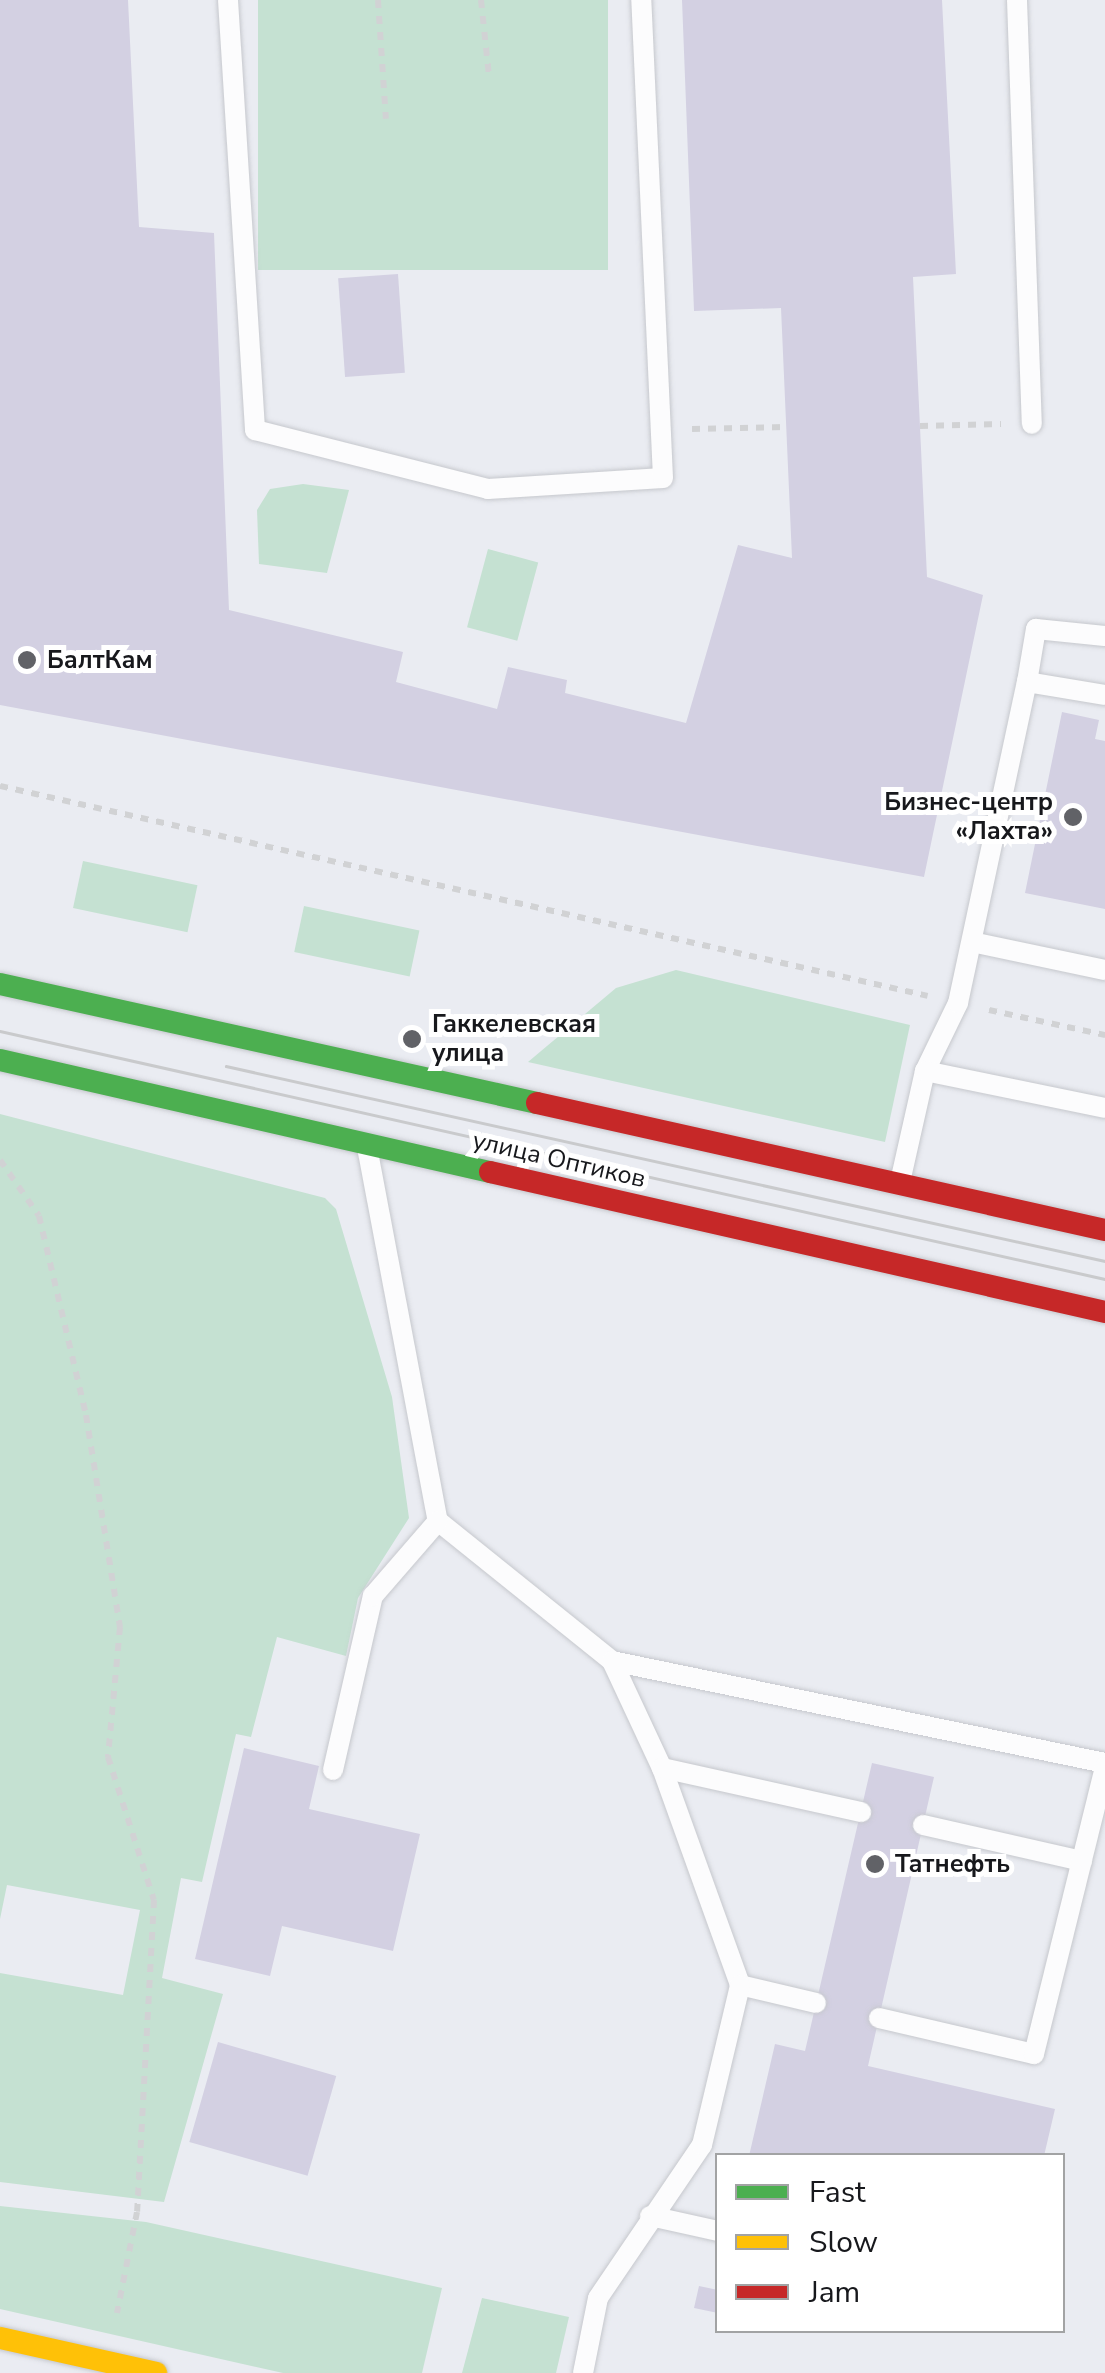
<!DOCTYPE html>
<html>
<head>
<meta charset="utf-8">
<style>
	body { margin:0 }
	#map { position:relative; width:1105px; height:2373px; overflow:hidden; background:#eaecf2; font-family:"Nunito Sans",sans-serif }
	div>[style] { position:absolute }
	.green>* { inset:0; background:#c5e1d2; transform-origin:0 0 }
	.building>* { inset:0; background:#d3d0e2; transform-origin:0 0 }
	.path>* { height:6px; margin-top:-3px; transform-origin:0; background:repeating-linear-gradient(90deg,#d1d2d4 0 8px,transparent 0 16px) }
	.roads { filter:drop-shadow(0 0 2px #c6c8cd) drop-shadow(0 0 2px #c6c8cd) }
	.lane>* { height:20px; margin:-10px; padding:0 10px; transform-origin:10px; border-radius:10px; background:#fcfcfd }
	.fast>* { height:22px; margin:-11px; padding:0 11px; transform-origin:11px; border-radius:11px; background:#4caf50 }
	.slow>* { height:22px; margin:-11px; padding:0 11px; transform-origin:11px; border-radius:11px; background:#ffc107 }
	.jam>* { height:22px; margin:-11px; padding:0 11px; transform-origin:11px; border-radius:11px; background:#c62828 }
	.tram>* { height:2.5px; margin:-1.25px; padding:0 1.25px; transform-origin:1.25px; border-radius:1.25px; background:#c9cacc }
	.dots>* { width:28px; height:28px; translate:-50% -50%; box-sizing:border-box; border:5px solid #fff; border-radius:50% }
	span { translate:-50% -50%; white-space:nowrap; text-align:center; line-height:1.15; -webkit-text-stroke:10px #fff; paint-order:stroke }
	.poi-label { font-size:25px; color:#17181c; font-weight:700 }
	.left { translate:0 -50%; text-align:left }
	.right { translate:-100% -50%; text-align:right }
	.street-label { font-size:25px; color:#17181c }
	.legend { position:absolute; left:715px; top:2153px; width:350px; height:180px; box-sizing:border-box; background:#fff; border:2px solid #a2a3a4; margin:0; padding:12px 18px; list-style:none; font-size:30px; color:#17181c }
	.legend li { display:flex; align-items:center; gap:20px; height:50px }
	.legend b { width:50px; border:2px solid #a2a3a4 }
</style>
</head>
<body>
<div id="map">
	<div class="green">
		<i style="left:258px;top:0;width:350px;height:270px"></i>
		<i style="clip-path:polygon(303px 484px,349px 490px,327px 573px,259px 564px,257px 510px,270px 489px)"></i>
		<i style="left:488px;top:549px;width:52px;height:81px;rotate:15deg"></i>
		<i style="left:83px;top:861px;width:117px;height:48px;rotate:12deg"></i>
		<i style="left:304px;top:906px;width:118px;height:47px;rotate:12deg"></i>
		<i style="clip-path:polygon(676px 970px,910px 1025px,885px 1142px,528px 1062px,616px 988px)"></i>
		<i style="clip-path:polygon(0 1114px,325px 1198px,336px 1209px,392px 1397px,409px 1518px,358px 1598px,346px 1656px,277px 1637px,251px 1737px,236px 1734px,202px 1882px,181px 1878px,162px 1978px,223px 1994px,164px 2202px,0 2182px,0 1973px,123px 1995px,140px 1910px,7px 1885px,0 1919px)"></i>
		<i style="clip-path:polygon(0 2206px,146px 2222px,442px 2288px,422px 2373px,283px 2373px,0 2309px)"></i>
		<i style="clip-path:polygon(482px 2298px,569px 2317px,556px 2373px,462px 2373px)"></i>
	</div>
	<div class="building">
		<i style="clip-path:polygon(0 0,128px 0,139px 227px,214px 233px,229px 610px,403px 652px,396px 682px,497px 709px,508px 667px,567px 680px,565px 693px,686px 723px,738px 545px,792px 558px,781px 308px,694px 311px,682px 0,942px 0,956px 274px,913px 277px,927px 577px,983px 595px,924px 877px,0 705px)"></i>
		<i style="left:398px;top:274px;width:99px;height:60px;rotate:86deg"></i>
		<i style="clip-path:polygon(1062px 712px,1099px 720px,1095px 739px,1105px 741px,1105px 909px,1025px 893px)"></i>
		<i style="clip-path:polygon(244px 1748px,319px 1766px,309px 1809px,420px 1834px,393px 1951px,282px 1926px,270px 1976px,195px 1959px)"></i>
		<i style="clip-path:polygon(872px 1763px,934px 1777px,868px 2066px,1055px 2109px,1044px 2156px,749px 2156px,775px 2044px,805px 2051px)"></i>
		<i style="left:218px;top:2042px;width:123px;height:104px;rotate:16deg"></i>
		<i style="clip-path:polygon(699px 2286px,718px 2290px,718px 2313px,694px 2308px)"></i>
	</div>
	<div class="path">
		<i style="left:378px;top:0;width:119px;rotate:86.2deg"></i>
		<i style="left:481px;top:0;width:76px;rotate:84deg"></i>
		<i style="left:920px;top:426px;width:81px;rotate:-1.4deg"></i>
		<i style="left:692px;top:429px;width:94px;rotate:-1.2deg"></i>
		<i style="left:0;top:786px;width:951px;rotate:12.75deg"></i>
		<i style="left:989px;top:1010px;width:119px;rotate:12.2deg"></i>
		<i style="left:0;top:1160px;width:68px;rotate:55.1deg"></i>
		<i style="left:39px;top:1216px;width:204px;rotate:76.7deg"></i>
		<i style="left:86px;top:1415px;width:215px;rotate:80.9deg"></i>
		<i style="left:120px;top:1627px;width:131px;rotate:95.3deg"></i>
		<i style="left:108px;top:1757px;width:150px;rotate:72.2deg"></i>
		<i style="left:154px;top:1900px;width:312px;rotate:93.1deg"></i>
		<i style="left:137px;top:2212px;width:103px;rotate:101.2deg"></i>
	</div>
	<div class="roads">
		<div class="lane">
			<i style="left:228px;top:0;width:431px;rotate:86.4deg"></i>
			<i style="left:255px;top:430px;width:240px;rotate:14.2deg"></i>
			<i style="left:488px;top:489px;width:175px;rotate:-3.6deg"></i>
			<i style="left:663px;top:478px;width:479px;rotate:-92.6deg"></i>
			<i style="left:1017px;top:0;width:424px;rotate:88deg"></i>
			<i style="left:1027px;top:682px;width:54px;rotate:-80.4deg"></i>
			<i style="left:1036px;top:629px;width:69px;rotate:5.8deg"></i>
			<i style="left:972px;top:942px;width:136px;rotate:11.9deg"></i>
			<i style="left:925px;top:1071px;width:76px;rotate:-64.1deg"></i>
			<i style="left:958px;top:1003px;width:328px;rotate:-77.9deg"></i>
			<i style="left:1027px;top:682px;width:79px;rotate:9.5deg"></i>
			<i style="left:367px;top:1147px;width:381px;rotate:79.3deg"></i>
			<i style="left:438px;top:1521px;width:223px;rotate:38.8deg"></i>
			<i style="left:612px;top:1661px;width:118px;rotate:65deg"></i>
			<i style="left:662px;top:1768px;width:231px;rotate:70.2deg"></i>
			<i style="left:740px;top:1985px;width:78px;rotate:13.3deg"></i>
			<i style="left:900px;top:1182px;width:114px;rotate:-77.3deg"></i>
			<i style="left:925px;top:1071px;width:184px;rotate:11.6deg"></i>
			<i style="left:612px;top:1661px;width:503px;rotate:11.69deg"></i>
			<i style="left:662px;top:1768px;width:204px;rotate:12.5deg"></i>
			<i style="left:333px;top:1770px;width:179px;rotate:-77.1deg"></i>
			<i style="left:373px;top:1596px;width:99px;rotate:-49.1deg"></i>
			<i style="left:923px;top:1825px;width:163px;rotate:12.8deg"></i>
			<i style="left:879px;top:2018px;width:159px;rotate:13.1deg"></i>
			<i style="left:1034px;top:2054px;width:296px;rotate:-76.1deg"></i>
			<i style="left:650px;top:2216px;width:70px;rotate:12.4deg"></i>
			<i style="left:583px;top:2373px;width:76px;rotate:-78.7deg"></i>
			<i style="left:598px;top:2298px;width:185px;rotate:-55.8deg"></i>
			<i style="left:702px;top:2145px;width:164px;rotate:-76.6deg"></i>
		</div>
		<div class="fast">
			<i style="left:0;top:984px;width:550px;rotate:12.49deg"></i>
			<i style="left:0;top:1060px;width:503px;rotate:12.88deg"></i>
		</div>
		<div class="slow">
			<i style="left:0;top:2338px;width:160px;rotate:12.6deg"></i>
		</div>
		<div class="jam">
			<i style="left:537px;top:1103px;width:582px;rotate:12.6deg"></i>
			<i style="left:490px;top:1172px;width:631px;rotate:12.82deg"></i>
		</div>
	</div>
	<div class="tram">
		<i style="left:0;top:1031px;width:1132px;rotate:12.65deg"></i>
		<i style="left:226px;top:1066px;width:900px;rotate:12.51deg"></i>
	</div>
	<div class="dots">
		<i style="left:27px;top:660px;background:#616267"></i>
		<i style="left:1073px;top:817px;background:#616267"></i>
		<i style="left:412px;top:1039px;background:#616267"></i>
		<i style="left:875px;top:1864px;background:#616267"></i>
	</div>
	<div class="poi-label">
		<span class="left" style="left:47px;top:660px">БалтКам</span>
		<span class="right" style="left:1053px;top:817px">Бизнес-центр<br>«Лахта»</span>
		<span class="left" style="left:432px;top:1039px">Гаккелевская<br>улица</span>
		<span class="left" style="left:895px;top:1864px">Татнефть</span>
	</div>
	<div class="street-label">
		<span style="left:559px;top:1160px;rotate:13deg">улица Оптиков</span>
	</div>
	<ul class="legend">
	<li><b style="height:12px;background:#4caf50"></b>Fast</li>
	<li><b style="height:12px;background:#ffc107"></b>Slow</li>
	<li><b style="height:12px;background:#c62828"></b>Jam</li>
	</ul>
</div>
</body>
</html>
